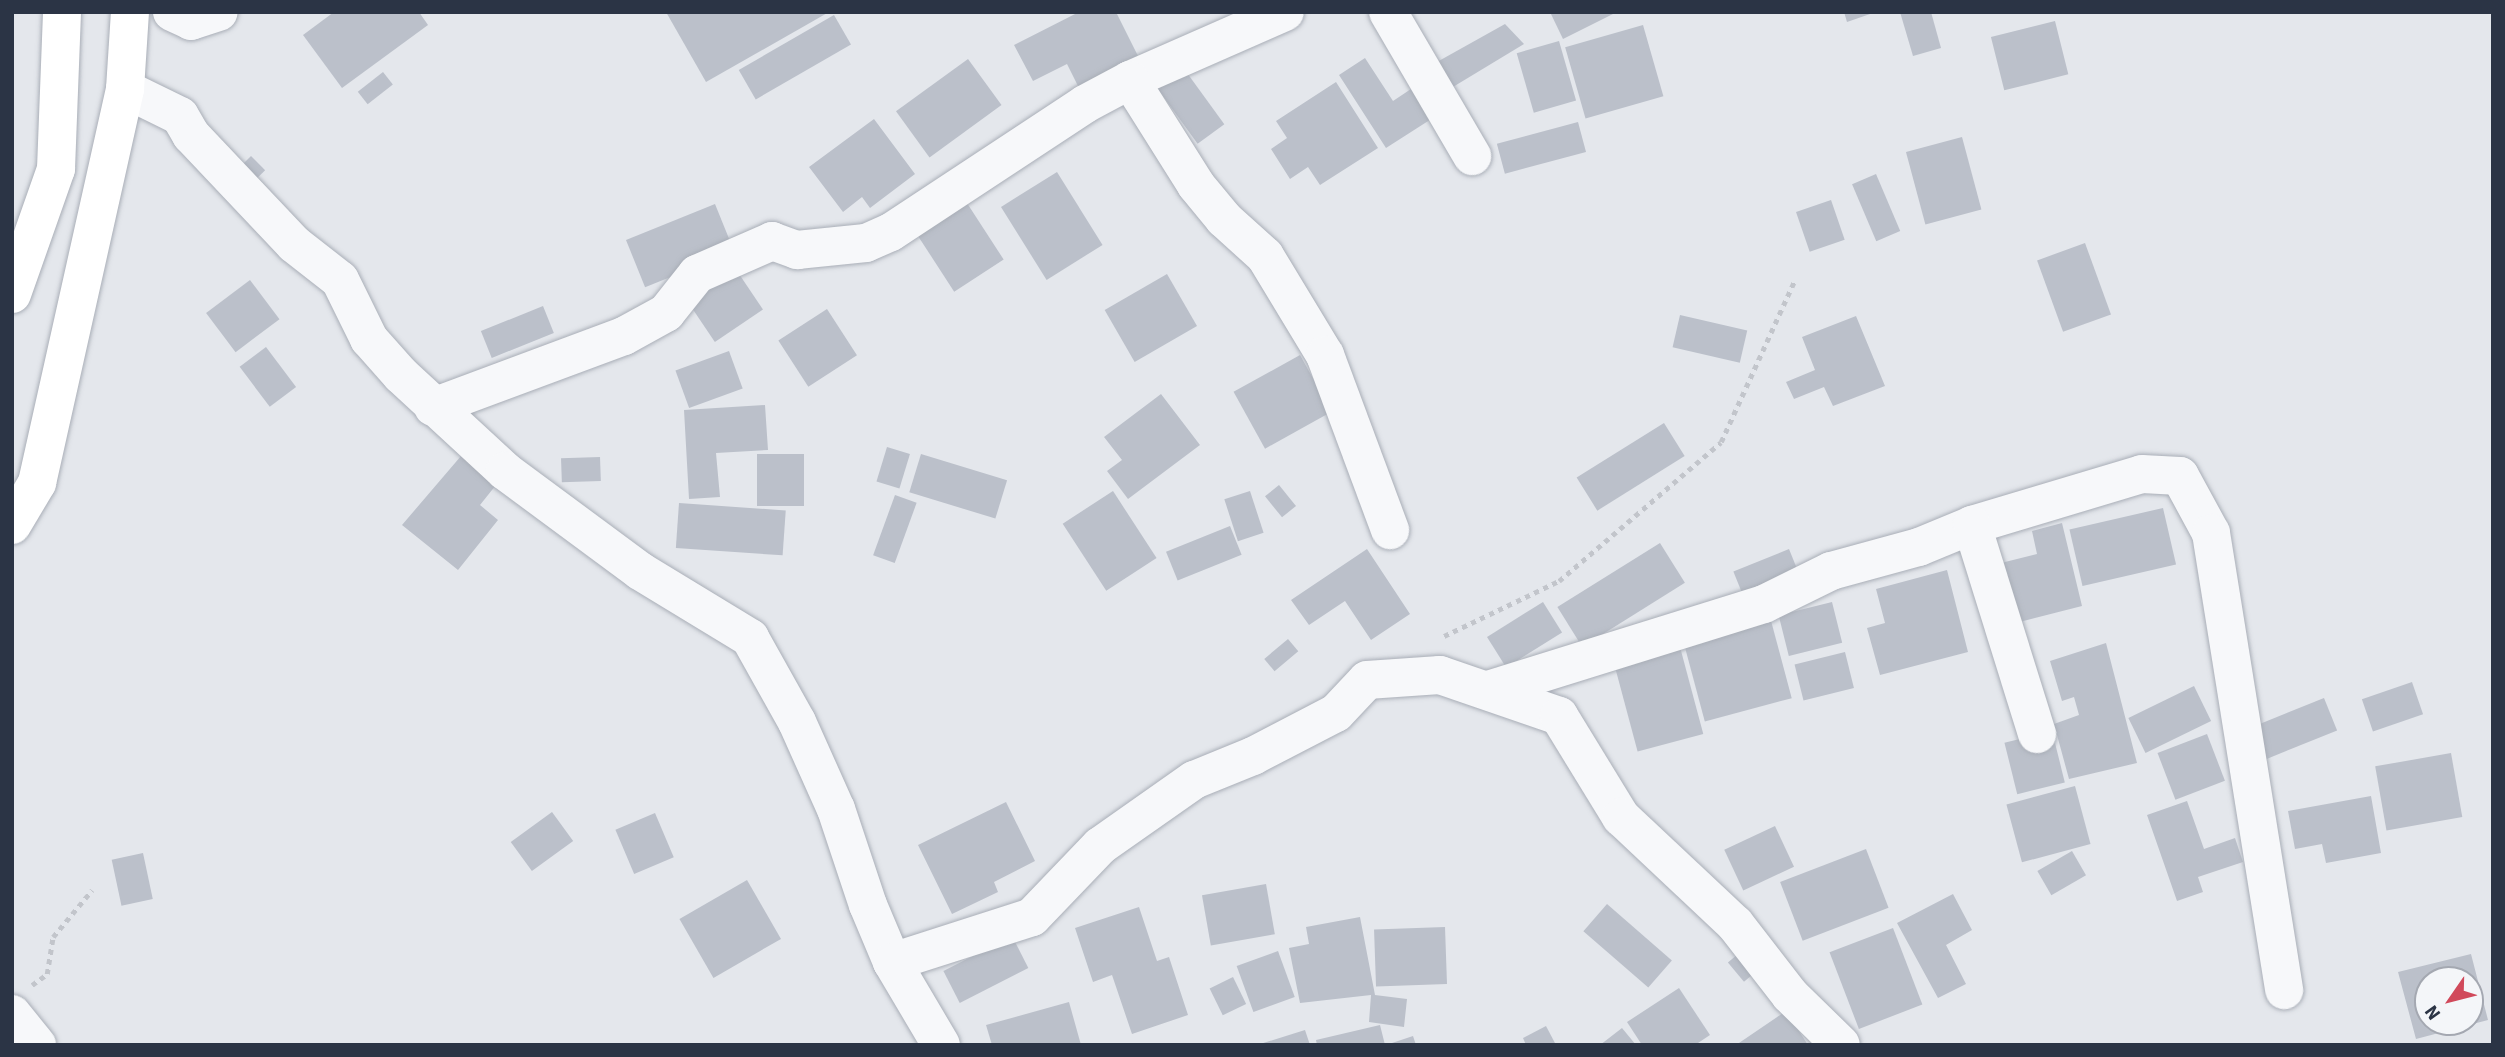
<!DOCTYPE html>
<html>
<head>
<meta charset="utf-8">
<style>
	body { margin:0 }
	#map { position:relative; width:2505px; height:1057px; overflow:hidden; background:#e4e7ec; font-family:"Source Sans 3",sans-serif }
	div>[style] { position:absolute }
	.building>* { inset:0; background:#bbc0ca; transform-origin:0 0 }
	.path>* { height:4.5px; margin-top:-2.25px; transform-origin:0; background:repeating-linear-gradient(90deg,#c2c5cb 0 5px,transparent 0 10px) }
	.roads { filter:drop-shadow(0 0 2px #a9aeb7) drop-shadow(0 0 2px #a9aeb7) }
	.minor>* { height:38px; margin:-19px; padding:0 19px; transform-origin:19px; border-radius:19px; background:#f7f8fa }
	.secondary>* { height:38px; margin:-19px; padding:0 19px; transform-origin:19px; border-radius:19px; background:#fff }
	span { translate:-50% -50%; white-space:nowrap; text-align:center; line-height:1.15; -webkit-text-stroke:6px #f4f6f9; paint-order:stroke }
	.frame { position:absolute; inset:0; border:14px solid #2b3445; pointer-events:none }
	.north { position:absolute; left:2414px; top:966px; width:70px; height:70px; box-sizing:border-box; background:#f4f6f9; border:2px solid #a4a8b1; border-radius:50%; rotate:235deg; font-size:19px; font-weight:700; line-height:28px; text-align:center; color:#2b3445 }
	.north::after { content:''; display:block; margin:auto; width:24px; height:32px; background:#d1495b; clip-path:polygon(50% 0,100% 100%,50% 72%,0 100%) }
</style>
</head>
<body>
<div id="map">
	<div class="building">
		<i style="clip-path:polygon(334px 12px,419px 12px,428px 25px,342px 88px,303px 35px)"></i>
		<i style="clip-path:polygon(666px 12px,829px 12px,706px 82px)"></i>
		<i style="clip-path:polygon(1079px 12px,1116px 12px,1141px 62px,1081px 92px,1067px 64px,1033px 81px,1014px 45px)"></i>
		<i style="clip-path:polygon(1550px 12px,1617px 12px,1563px 39px)"></i>
		<i style="clip-path:polygon(1844px 12px,1873px 12px,1873px 13px,1847px 22px)"></i>
		<i style="clip-path:polygon(1900px 12px,1931px 12px,1941px 48px,1913px 56px)"></i>
		<i style="left:834px;top:15px;width:34px;height:110px;rotate:60deg"></i>
		<i style="left:2055px;top:21px;width:55px;height:66px;rotate:76deg"></i>
		<i style="clip-path:polygon(1505px 24px,1524px 44px,1443px 93px,1428px 67px)"></i>
		<i style="left:1643px;top:25px;width:74px;height:81px;rotate:74deg"></i>
		<i style="left:1559px;top:41px;width:62px;height:44px;rotate:74deg"></i>
		<i style="clip-path:polygon(1365px 58px,1393px 101px,1417px 85px,1436px 116px,1386px 148px,1339px 75px)"></i>
		<i style="left:968px;top:59px;width:57px;height:89px;rotate:54deg"></i>
		<i style="left:1182px;top:66px;width:72px;height:33px;rotate:54deg"></i>
		<i style="left:383px;top:72px;width:16px;height:32px;rotate:52deg"></i>
		<i style="clip-path:polygon(1336px 82px,1378px 148px,1320px 185px,1308px 167px,1290px 179px,1271px 149px,1287px 138px,1276px 121px)"></i>
		<i style="clip-path:polygon(874px 119px,915px 174px,870px 208px,862px 197px,843px 212px,809px 167px)"></i>
		<i style="left:1578px;top:122px;width:31px;height:84px;rotate:75deg"></i>
		<i style="left:1962px;top:137px;width:75px;height:58px;rotate:75deg"></i>
		<i style="left:251px;top:156px;width:20px;height:25px;rotate:45deg"></i>
		<i style="left:1057px;top:172px;width:86px;height:66px;rotate:58deg"></i>
		<i style="left:1876px;top:174px;width:62px;height:26px;rotate:67deg"></i>
		<i style="left:965px;top:200px;width:71px;height:59px;rotate:57deg"></i>
		<i style="left:1831px;top:200px;width:42px;height:37px;rotate:71deg"></i>
		<i style="left:715px;top:204px;width:51px;height:96px;rotate:68deg"></i>
		<i style="left:2085px;top:243px;width:76px;height:51px;rotate:70deg"></i>
		<i style="left:735px;top:268px;width:50px;height:58px;rotate:56deg"></i>
		<i style="left:1167px;top:274px;width:60px;height:72px;rotate:60deg"></i>
		<i style="left:250px;top:280px;width:49px;height:55px;rotate:53deg"></i>
		<i style="left:543px;top:306px;width:29px;height:67px;rotate:68deg"></i>
		<i style="left:827px;top:309px;width:55px;height:58px;rotate:57deg"></i>
		<i style="left:1680px;top:315px;width:69px;height:33px;rotate:13deg"></i>
		<i style="clip-path:polygon(1856px 316px,1885px 386px,1833px 406px,1824px 387px,1794px 399px,1786px 382px,1815px 370px,1802px 337px)"></i>
		<i style="left:266px;top:347px;width:50px;height:33px;rotate:53deg"></i>
		<i style="left:729px;top:351px;width:40px;height:57px;rotate:70deg"></i>
		<i style="left:1300px;top:355px;width:65px;height:76px;rotate:61deg"></i>
		<i style="clip-path:polygon(1161px 394px,1200px 445px,1128px 499px,1107px 471px,1122px 460px,1104px 437px)"></i>
		<i style="clip-path:polygon(765px 405px,768px 450px,716px 453px,720px 497px,689px 499px,684px 410px)"></i>
		<i style="left:1664px;top:423px;width:39px;height:103px;rotate:58deg"></i>
		<i style="left:887px;top:447px;width:24px;height:36px;rotate:17deg"></i>
		<i style="left:757px;top:454px;width:47px;height:52px"></i>
		<i style="left:921px;top:454px;width:90px;height:40px;rotate:17deg"></i>
		<i style="clip-path:polygon(461px 456px,496px 485px,480px 505px,498px 520px,458px 570px,402px 525px)"></i>
		<i style="left:600px;top:457px;width:24px;height:39px;rotate:88deg"></i>
		<i style="left:1279px;top:485px;width:27px;height:18px;rotate:51deg"></i>
		<i style="left:1113px;top:491px;width:80px;height:60px;rotate:57deg"></i>
		<i style="left:1250px;top:491px;width:44px;height:27px;rotate:72deg"></i>
		<i style="left:895px;top:495px;width:23px;height:64px;rotate:20deg"></i>
		<i style="left:679px;top:503px;width:107px;height:45px;rotate:4deg"></i>
		<i style="left:2163px;top:508px;width:58px;height:96px;rotate:77deg"></i>
		<i style="clip-path:polygon(2062px 523px,2082px 606px,2008px 625px,1993px 565px,2037px 554px,2032px 531px)"></i>
		<i style="left:1230px;top:526px;width:31px;height:69px;rotate:68deg"></i>
		<i style="left:1660px;top:543px;width:47px;height:121px;rotate:58deg"></i>
		<i style="clip-path:polygon(1367px 549px,1410px 614px,1371px 640px,1345px 601px,1309px 625px,1291px 600px)"></i>
		<i style="left:1789px;top:549px;width:24px;height:60px;rotate:68deg"></i>
		<i style="clip-path:polygon(1947px 570px,1968px 652px,1880px 675px,1867px 628px,1885px 623px,1876px 589px)"></i>
		<i style="left:1543px;top:602px;width:36px;height:66px;rotate:58deg"></i>
		<i style="left:1832px;top:602px;width:42px;height:55px;rotate:76deg"></i>
		<i style="left:1770px;top:617px;width:84px;height:90px;rotate:75deg"></i>
		<i style="left:1288px;top:639px;width:16px;height:31px;rotate:50deg"></i>
		<i style="clip-path:polygon(2106px 643px,2137px 763px,2069px 779px,2054px 724px,2079px 715px,2074px 697px,2062px 701px,2050px 661px)"></i>
		<i style="left:1680px;top:647px;width:90px;height:68px;rotate:75deg"></i>
		<i style="left:1845px;top:652px;width:37px;height:52px;rotate:76deg"></i>
		<i style="left:2412px;top:682px;width:34px;height:53px;rotate:71deg"></i>
		<i style="left:2194px;top:686px;width:39px;height:73px;rotate:64deg"></i>
		<i style="left:2324px;top:698px;width:35px;height:80px;rotate:68deg"></i>
		<i style="left:2052px;top:731px;width:53px;height:49px;rotate:76deg"></i>
		<i style="left:2207px;top:734px;width:50px;height:53px;rotate:69deg"></i>
		<i style="left:2451px;top:753px;width:65px;height:77px;rotate:80deg"></i>
		<i style="left:2075px;top:786px;width:60px;height:71px;rotate:75deg"></i>
		<i style="clip-path:polygon(2371px 796px,2381px 853px,2326px 863px,2322px 844px,2295px 849px,2288px 811px)"></i>
		<i style="clip-path:polygon(2187px 801px,2204px 849px,2235px 838px,2243px 862px,2198px 877px,2203px 892px,2177px 901px,2147px 815px)"></i>
		<i style="clip-path:polygon(1006px 802px,1035px 861px,994px 882px,998px 892px,952px 914px,918px 845px)"></i>
		<i style="left:552px;top:812px;width:36px;height:51px;rotate:54deg"></i>
		<i style="left:655px;top:813px;width:48px;height:43px;rotate:67deg"></i>
		<i style="left:1775px;top:826px;width:45px;height:56px;rotate:65deg"></i>
		<i style="left:1866px;top:849px;width:63px;height:92px;rotate:69deg"></i>
		<i style="left:2072px;top:851px;width:28px;height:40px;rotate:60deg"></i>
		<i style="left:143px;top:853px;width:47px;height:32px;rotate:78deg"></i>
		<i style="left:747px;top:880px;width:68px;height:78px;rotate:60deg"></i>
		<i style="left:1266px;top:884px;width:51px;height:65px;rotate:80deg"></i>
		<i style="clip-path:polygon(1953px 894px,1972px 930px,1946px 945px,1966px 984px,1938px 998px,1897px 923px)"></i>
		<i style="left:1607px;top:904px;width:86px;height:36px;rotate:41deg"></i>
		<i style="clip-path:polygon(1139px 907px,1157px 961px,1169px 957px,1188px 1015px,1132px 1034px,1112px 975px,1093px 982px,1075px 928px)"></i>
		<i style="clip-path:polygon(1360px 917px,1375px 995px,1407px 999px,1404px 1027px,1369px 1022px,1371px 995px,1300px 1003px,1289px 948px,1309px 944px,1306px 927px)"></i>
		<i style="left:1445px;top:927px;width:57px;height:71px;rotate:88deg"></i>
		<i style="left:1893px;top:928px;width:82px;height:68px;rotate:69deg"></i>
		<i style="left:1012px;top:936px;width:36px;height:77px;rotate:63deg"></i>
		<i style="left:1744px;top:949px;width:25px;height:21px;rotate:50deg"></i>
		<i style="left:1278px;top:951px;width:49px;height:44px;rotate:70deg"></i>
		<i style="clip-path:polygon(evenodd,2471px 954px,2488px 1020px,2416px 1039px,2398px 972px,2471px 954px,2428px 980px,2470px 980px,2470px 1022px,2428px 1022px,2428px 980px)"></i>
		<i style="left:1233px;top:977px;width:30px;height:26px;rotate:64deg"></i>
		<i style="clip-path:polygon(1679px 988px,1710px 1035px,1695px 1045px,1642px 1045px,1627px 1022px)"></i>
		<i style="clip-path:polygon(1069px 1002px,1081px 1045px,992px 1045px,986px 1025px)"></i>
		<i style="clip-path:polygon(1786px 1011px,1808px 1045px,1736px 1045px)"></i>
		<i style="clip-path:polygon(1380px 1025px,1385px 1045px,1317px 1045px,1316px 1040px)"></i>
		<i style="clip-path:polygon(1546px 1026px,1556px 1045px,1526px 1045px,1523px 1038px)"></i>
		<i style="clip-path:polygon(1622px 1028px,1636px 1045px,1600px 1045px)"></i>
		<i style="clip-path:polygon(1305px 1030px,1310px 1045px,1260px 1045px,1260px 1044px)"></i>
		<i style="clip-path:polygon(1413px 1036px,1416px 1045px,1389px 1045px,1389px 1044px)"></i>
	</div>
	<div class="path">
		<i style="left:1444px;top:636px;width:127px;rotate:-25.6deg"></i>
		<i style="left:1559px;top:581px;width:213px;rotate:-40.6deg"></i>
		<i style="left:1721px;top:442px;width:176px;rotate:-65.5deg"></i>
		<i style="left:32px;top:985px;width:19px;rotate:-36deg"></i>
		<i style="left:47px;top:974px;width:37px;rotate:-81deg"></i>
		<i style="left:53px;top:937px;width:61px;rotate:-50.3deg"></i>
	</div>
	<div class="roads">
		<div class="minor">
			<i style="left:172px;top:12px;width:21px;rotate:25deg"></i>
			<i style="left:191px;top:21px;width:29px;rotate:-18deg"></i>
			<i style="left:1388px;top:12px;width:167px;rotate:59.7deg"></i>
			<i style="left:1130px;top:80px;width:169px;rotate:-23.7deg"></i>
			<i style="left:125px;top:89px;width:61px;rotate:26.1deg"></i>
			<i style="left:180px;top:116px;width:22px;rotate:60deg"></i>
			<i style="left:191px;top:135px;width:150px;rotate:46.6deg"></i>
			<i style="left:294px;top:244px;width:58px;rotate:38deg"></i>
			<i style="left:340px;top:280px;width:66px;rotate:63.8deg"></i>
			<i style="left:369px;top:339px;width:48px;rotate:48.4deg"></i>
			<i style="left:401px;top:375px;width:142px;rotate:42.7deg"></i>
			<i style="left:505px;top:471px;width:168px;rotate:36.5deg"></i>
			<i style="left:640px;top:571px;width:129px;rotate:31.3deg"></i>
			<i style="left:750px;top:638px;width:96px;rotate:60.8deg"></i>
			<i style="left:797px;top:722px;width:95px;rotate:65.9deg"></i>
			<i style="left:836px;top:809px;width:101px;rotate:71.6deg"></i>
			<i style="left:868px;top:905px;width:62px;rotate:67.2deg"></i>
			<i style="left:892px;top:962px;width:96px;rotate:59.4deg"></i>
			<i style="left:433px;top:407px;width:204px;rotate:-20.4deg"></i>
			<i style="left:624px;top:336px;width:48px;rotate:-28.7deg"></i>
			<i style="left:666px;top:313px;width:50px;rotate:-51.5deg"></i>
			<i style="left:697px;top:274px;width:82px;rotate:-23.7deg"></i>
			<i style="left:772px;top:241px;width:27px;rotate:20deg"></i>
			<i style="left:797px;top:250px;width:69px;rotate:-5.8deg"></i>
			<i style="left:866px;top:243px;width:27px;rotate:-24deg"></i>
			<i style="left:891px;top:232px;width:232px;rotate:-33.4deg"></i>
			<i style="left:1085px;top:104px;width:51px;rotate:-28.1deg"></i>
			<i style="left:1130px;top:80px;width:124px;rotate:57.8deg"></i>
			<i style="left:1196px;top:185px;width:44px;rotate:50.5deg"></i>
			<i style="left:1224px;top:219px;width:55px;rotate:42.1deg"></i>
			<i style="left:1265px;top:256px;width:116px;rotate:58.8deg"></i>
			<i style="left:1325px;top:355px;width:187px;rotate:69.6deg"></i>
			<i style="left:1972px;top:525px;width:177px;rotate:-16.7deg"></i>
			<i style="left:2142px;top:474px;width:38px;rotate:3deg"></i>
			<i style="left:2180px;top:476px;width:65px;rotate:61.5deg"></i>
			<i style="left:2211px;top:533px;width:463px;rotate:80.9deg"></i>
			<i style="left:1488px;top:690px;width:289px;rotate:-17.3deg"></i>
			<i style="left:1764px;top:604px;width:75px;rotate:-26.2deg"></i>
			<i style="left:1831px;top:571px;width:91px;rotate:-15.3deg"></i>
			<i style="left:1919px;top:547px;width:57px;rotate:-22.5deg"></i>
			<i style="left:1972px;top:525px;width:219px;rotate:72.7deg"></i>
			<i style="left:892px;top:962px;width:147px;rotate:-17.8deg"></i>
			<i style="left:1032px;top:917px;width:98px;rotate:-46.2deg"></i>
			<i style="left:1100px;top:846px;width:115px;rotate:-35.1deg"></i>
			<i style="left:1194px;top:780px;width:64px;rotate:-22.1deg"></i>
			<i style="left:1253px;top:756px;width:93px;rotate:-27.4deg"></i>
			<i style="left:1336px;top:713px;width:45px;rotate:-46.8deg"></i>
			<i style="left:1367px;top:680px;width:73px;rotate:-3.9deg"></i>
			<i style="left:1440px;top:675px;width:126px;rotate:19deg"></i>
			<i style="left:1559px;top:716px;width:119px;rotate:58.5deg"></i>
			<i style="left:1621px;top:817px;width:156px;rotate:43.2deg"></i>
			<i style="left:1735px;top:924px;width:90px;rotate:52.2deg"></i>
			<i style="left:1790px;top:995px;width:71px;rotate:44.4deg"></i>
			<i style="left:12px;top:1014px;width:40px;rotate:51deg"></i>
		</div>
		<div class="secondary">
			<i style="left:12px;top:294px;width:133px;rotate:-70.6deg"></i>
			<i style="left:56px;top:169px;width:157px;rotate:-87.8deg"></i>
			<i style="left:12px;top:525px;width:49px;rotate:-59.2deg"></i>
			<i style="left:37px;top:483px;width:404px;rotate:-77.4deg"></i>
			<i style="left:125px;top:89px;width:77px;rotate:-86.3deg"></i>
		</div>
	</div>
	<div class="frame"></div>
	<div class="north">N</div>
</div>
</body>
</html>
